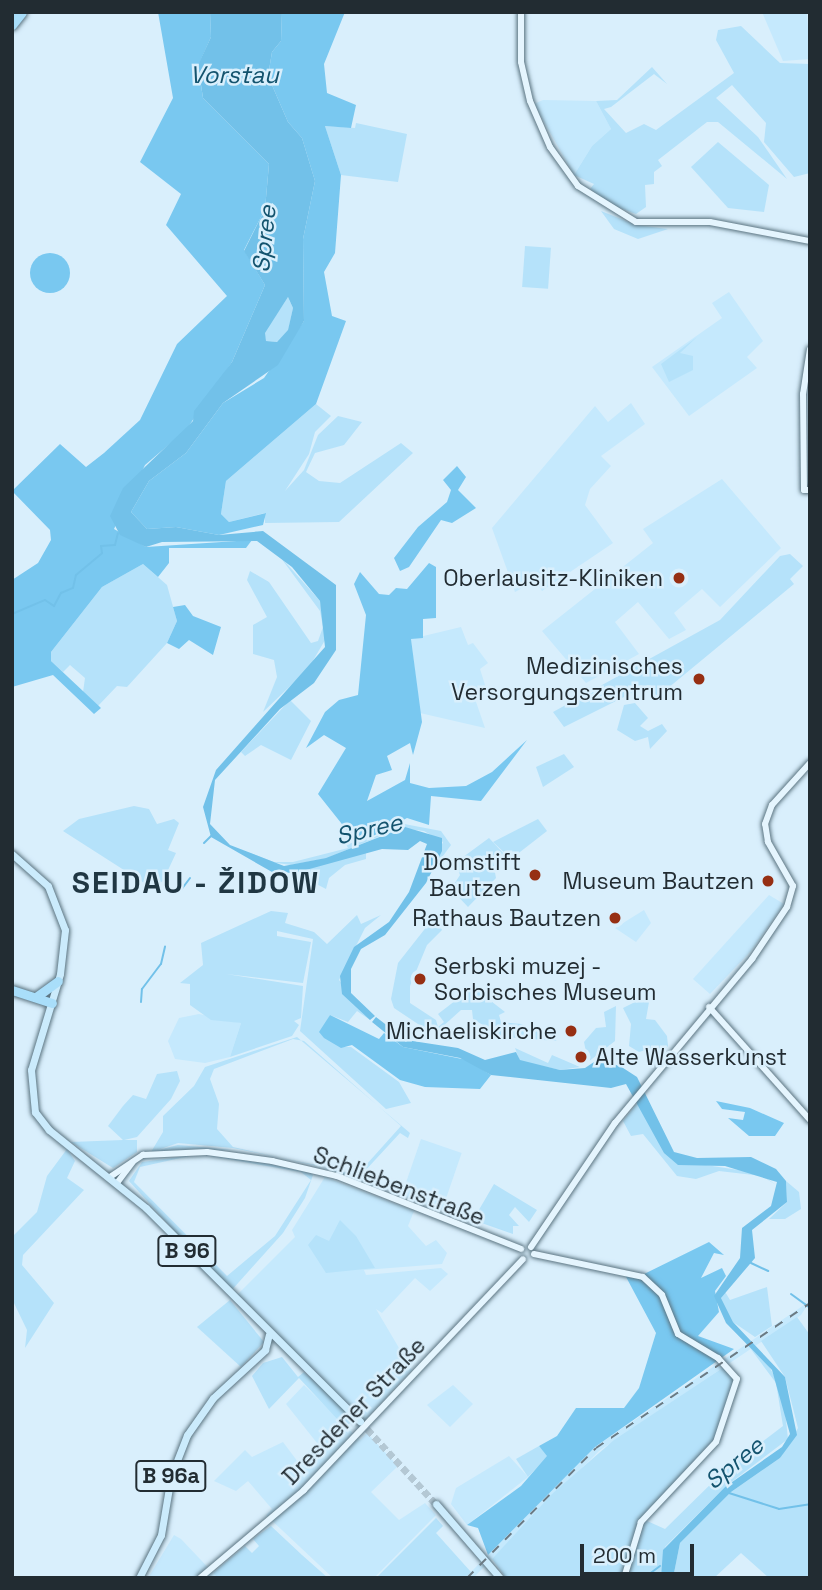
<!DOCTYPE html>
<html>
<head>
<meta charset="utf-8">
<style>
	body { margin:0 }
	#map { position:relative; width:822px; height:1590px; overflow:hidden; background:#d9effc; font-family:"Space Grotesk",sans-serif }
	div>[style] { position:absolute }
	.built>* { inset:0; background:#c5e9fd; transform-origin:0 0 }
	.green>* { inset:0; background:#b5e2fa; transform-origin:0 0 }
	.forest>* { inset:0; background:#79c8f0 }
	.round { border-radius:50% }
	.water>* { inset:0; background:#72c1e9 }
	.stream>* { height:2px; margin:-1px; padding:0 1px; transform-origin:1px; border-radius:1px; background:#72c1e9 }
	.primary-tunnel>* { height:7px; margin-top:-3.5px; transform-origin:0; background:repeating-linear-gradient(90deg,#b4c8d4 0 7px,transparent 0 10.5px) }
	.roads { filter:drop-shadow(0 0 2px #5b7481) drop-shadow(0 0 2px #5b7481) }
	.secondary>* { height:6px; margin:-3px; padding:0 3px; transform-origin:3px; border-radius:3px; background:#e5f5fe }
	.primary>* { height:7px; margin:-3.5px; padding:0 3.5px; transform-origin:3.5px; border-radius:3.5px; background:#cbebfc }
	.highway>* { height:9px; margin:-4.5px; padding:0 4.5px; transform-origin:4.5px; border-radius:4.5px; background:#a9defa }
	.rail>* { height:2px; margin-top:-1px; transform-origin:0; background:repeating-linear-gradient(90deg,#6b7a83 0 9px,transparent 0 18px) }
	.dots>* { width:19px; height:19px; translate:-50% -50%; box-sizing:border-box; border:4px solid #d9effc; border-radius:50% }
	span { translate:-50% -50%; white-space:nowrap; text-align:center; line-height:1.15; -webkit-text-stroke:5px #d9effc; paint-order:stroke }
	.shield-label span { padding:2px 5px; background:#d9effc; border:2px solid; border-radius:5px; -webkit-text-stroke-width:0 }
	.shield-label { font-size:21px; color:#222c32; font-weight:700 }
	.poi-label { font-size:23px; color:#222c32 }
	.right { translate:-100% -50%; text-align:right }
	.left { translate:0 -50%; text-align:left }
	.street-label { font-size:23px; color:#222c32 }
	.water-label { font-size:24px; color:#13536e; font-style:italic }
	.district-label { font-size:30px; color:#203743; font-weight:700; letter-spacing:2px }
	.frame { position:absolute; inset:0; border:14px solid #222c32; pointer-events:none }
	.scale { position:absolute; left:580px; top:1544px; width:114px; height:32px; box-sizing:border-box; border:4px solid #222c32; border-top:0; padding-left:9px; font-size:21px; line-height:24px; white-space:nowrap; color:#222c32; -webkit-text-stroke:5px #d9effc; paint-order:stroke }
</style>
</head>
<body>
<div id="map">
	<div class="built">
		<i style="clip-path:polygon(762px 12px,807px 12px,810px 59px,783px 61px)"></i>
		<i style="clip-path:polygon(543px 100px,596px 101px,611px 129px,592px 146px,574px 175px,534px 104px)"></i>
		<i style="clip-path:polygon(729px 292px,763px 341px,747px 357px,757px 368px,689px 416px,652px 367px,722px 318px,712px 303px)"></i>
		<i style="clip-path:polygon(631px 403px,645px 424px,601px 456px,611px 466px,590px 489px,585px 505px,613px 543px,542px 591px,535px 581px,515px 592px,492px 528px,595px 406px,608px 422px)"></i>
		<i style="clip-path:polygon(722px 479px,781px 548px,720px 607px,702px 589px,674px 613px,686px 630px,669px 639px,638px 602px,615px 622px,639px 654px,586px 683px,542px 631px,653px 543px,643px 529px)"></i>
		<i style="clip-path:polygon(461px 627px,468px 645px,473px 643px,488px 663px,480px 669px,486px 688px,473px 693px,485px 728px,420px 713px,411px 639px)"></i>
		<i style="clip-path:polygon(769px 895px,784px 904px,751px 951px,710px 994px,693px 979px)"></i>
		<i style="clip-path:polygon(644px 910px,651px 923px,636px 942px,615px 928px)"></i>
		<i style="clip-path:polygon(199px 1014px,241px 1023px,230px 1057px,205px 1063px,175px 1059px,168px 1041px,179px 1018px)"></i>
		<i style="left:421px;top:1139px;width:43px;height:60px;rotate:19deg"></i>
		<i style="clip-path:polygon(325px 1177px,414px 1211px,408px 1226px,426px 1246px,436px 1240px,447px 1253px,442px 1264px,364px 1270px,366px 1275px,441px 1268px,448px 1274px,430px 1291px,415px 1278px,382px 1313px,376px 1309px,412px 1370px,365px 1420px,236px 1296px,295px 1237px,292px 1230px)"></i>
		<i style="clip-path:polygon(810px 1301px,801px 1315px,599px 1451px,473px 1578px,465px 1578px,595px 1447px)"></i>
		<i style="clip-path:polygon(304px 1385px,360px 1440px,367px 1433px,398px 1466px,371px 1492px,399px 1520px,425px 1503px,436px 1515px,374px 1578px,333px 1578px,266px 1515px,272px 1509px,248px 1481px,236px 1491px,214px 1481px,245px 1450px,252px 1457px,283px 1442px,298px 1462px,317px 1443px,286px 1404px)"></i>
		<i style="clip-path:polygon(453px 1385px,473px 1404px,450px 1427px,427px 1405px)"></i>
		<i style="clip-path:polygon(509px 1456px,528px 1477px,467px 1525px,451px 1504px,456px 1488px)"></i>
		<i style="clip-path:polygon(174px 1535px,181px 1539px,218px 1578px,148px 1578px)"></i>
	</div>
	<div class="green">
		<i style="clip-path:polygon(741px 26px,780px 63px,810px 64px,810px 173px,794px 177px,764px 142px,766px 123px,732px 85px,716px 98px,758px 137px,787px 179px,718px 122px,707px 122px,658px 160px,662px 166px,654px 172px,654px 184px,645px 185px,646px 207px,636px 214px,609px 204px,590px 189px,594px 184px,574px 175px,592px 146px,611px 129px,596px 101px,617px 100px,652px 67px,667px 84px,654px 74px,611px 107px,604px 109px,626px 133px,644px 124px,656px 130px,734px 73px,716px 40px,718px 30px)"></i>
		<i style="clip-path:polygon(356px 123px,407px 134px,398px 182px,341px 175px,325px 126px,355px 128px)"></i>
		<i style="clip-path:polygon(718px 142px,769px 185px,764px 212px,728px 208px,691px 167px)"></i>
		<i style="clip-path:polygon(601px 211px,636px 225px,668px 229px,638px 239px,614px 229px)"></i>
		<i style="left:525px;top:246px;width:26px;height:41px;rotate:4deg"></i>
		<i style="clip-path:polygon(288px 297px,293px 308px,288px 331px,277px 342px,266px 341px,264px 333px)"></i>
		<i style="clip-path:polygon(697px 337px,680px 353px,693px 356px,693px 370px,669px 382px,661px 364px)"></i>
		<i style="clip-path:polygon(316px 404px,331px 416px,315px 432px,309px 454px,285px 491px,304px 470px,318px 435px,338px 416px,362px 422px,344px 445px,315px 453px,306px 472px,319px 481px,340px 483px,401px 443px,413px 453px,339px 522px,265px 523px,265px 513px,229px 522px,221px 514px,226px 481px)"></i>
		<i style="clip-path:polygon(278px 554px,320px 601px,328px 635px,308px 669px,263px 712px,277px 677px,274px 660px,253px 654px,253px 625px,267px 617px,247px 580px,250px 571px,269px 582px,311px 643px,318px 641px,323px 627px,320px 611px)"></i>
		<i style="clip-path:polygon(790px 554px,803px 566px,790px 579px,794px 584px,662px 693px,656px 695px,648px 685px,564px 727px,553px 712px,720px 620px,780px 556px)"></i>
		<i style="clip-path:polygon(143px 564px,167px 585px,177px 621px,167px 643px,127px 687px,117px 686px,98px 706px,83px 692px,85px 678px,70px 665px,63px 672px,51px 661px,51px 652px,102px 587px)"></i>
		<i style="clip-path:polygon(290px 700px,311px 721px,291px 760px,261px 745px,245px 756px,241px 752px)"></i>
		<i style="clip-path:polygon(635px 703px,648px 718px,640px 726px,648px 731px,662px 724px,667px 731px,650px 749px,648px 737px,635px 741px,617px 730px,624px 705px)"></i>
		<i style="clip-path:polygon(564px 754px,574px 767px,543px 787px,536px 767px)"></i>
		<i style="clip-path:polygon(134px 806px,149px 809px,157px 824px,174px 819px,179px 823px,168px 850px,176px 853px,163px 881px,152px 888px,63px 831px,79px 819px)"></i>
		<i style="clip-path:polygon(538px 819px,547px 831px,511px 859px,493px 842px)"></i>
		<i style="clip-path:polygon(399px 823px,441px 831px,451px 845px,429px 875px,443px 842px,424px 831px,400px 828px,327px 858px,291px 865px,263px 861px,247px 852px,274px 862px,293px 862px,348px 848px,346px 844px,373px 838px)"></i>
		<i style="clip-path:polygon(489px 838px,504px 854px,492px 856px,496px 878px,468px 907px,451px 889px,460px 875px,455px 863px)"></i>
		<i style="clip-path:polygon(366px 851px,366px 859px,345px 865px,329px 878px,326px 889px,295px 873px)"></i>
		<i style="clip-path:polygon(271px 911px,288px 913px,285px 923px,314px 932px,327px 944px,357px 915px,361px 924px,381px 915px,365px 928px,339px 980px,370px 1020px,357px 1011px,348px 1022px,330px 1015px,323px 1030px,340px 1047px,351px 1047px,399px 1082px,411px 1103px,386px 1109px,300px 1031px,313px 939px,277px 931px,277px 936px,311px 942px,303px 983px,226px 974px,303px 986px,301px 1018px,294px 1021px,299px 1025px,292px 1036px,230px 1057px,241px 1023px,211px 1020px,190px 1005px,190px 984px,180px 983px,203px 965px,201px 943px)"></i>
		<i style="clip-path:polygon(435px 916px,442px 930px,427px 945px,410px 986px,410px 1003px,436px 1020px,438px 1027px,444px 1022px,438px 1014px,473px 987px,505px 1012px,499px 1015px,501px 1022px,521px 1024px,557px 1041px,503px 1037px,473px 1019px,472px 1010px,461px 1010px,441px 1028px,427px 1030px,394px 1008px,391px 999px,398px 963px)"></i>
		<i style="clip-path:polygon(635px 1002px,649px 1002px,646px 1019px,655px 1020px,667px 1036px,668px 1046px,653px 1064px,649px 1049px,639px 1052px,629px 1046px,631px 1024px,623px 1008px)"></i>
		<i style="clip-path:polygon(616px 1006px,615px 1041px,588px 1062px,584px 1042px,596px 1028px,606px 1027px,604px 1012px)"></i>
		<i style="clip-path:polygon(evenodd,297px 1037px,410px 1133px,408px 1138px,400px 1133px,363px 1173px,379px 1187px,316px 1165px,233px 1148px,178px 1143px,158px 1150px,178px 1145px,232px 1150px,151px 1152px,163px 1132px,163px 1116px,194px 1086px,205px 1067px,297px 1037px,293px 1039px,304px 1041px,401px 1126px,357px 1175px,233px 1147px,217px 1129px,219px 1104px,210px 1079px,214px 1069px,293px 1039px)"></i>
		<i style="clip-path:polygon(515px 1048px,548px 1063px,552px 1055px,580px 1067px,560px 1070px,520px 1061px)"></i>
		<i style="clip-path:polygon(177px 1071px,180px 1081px,171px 1099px,137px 1137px,124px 1140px,137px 1140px,137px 1152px,113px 1168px,71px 1142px,123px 1140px,108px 1126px,123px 1106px,133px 1095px,146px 1099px,157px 1074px)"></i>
		<i style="clip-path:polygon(638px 1102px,672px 1160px,759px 1173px,776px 1185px,762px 1176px,719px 1171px,696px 1179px,677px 1176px,643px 1134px,631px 1136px,623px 1121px)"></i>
		<i style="clip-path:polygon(67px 1149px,75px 1161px,67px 1178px,84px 1190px,23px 1255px,22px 1265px,54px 1303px,25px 1348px,27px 1330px,12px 1299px,12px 1237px,37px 1212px,47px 1176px)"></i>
		<i style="clip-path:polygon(194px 1155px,140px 1167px,134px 1182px,227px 1276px,275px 1236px,311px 1180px,301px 1172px,205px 1155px,268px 1163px,310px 1172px,313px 1175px,305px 1198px,283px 1233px,230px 1292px,129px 1181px,142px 1162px)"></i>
		<i style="clip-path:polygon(786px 1181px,799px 1192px,801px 1209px,785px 1219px,769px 1219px,787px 1202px)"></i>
		<i style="clip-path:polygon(494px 1184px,537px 1210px,529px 1222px,515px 1207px,509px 1215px,519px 1226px,513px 1226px,513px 1234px,473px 1220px)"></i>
		<i style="clip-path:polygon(340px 1220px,356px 1236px,375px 1268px,326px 1273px,308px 1245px,316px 1235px,329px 1241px)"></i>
		<i style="clip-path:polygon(767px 1287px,772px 1326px,755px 1337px,733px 1322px,721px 1298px,724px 1290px,730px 1300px)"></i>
		<i style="clip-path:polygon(230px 1300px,264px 1342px,241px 1367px,197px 1327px)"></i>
		<i style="clip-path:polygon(797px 1317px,810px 1335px,810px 1578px,769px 1578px,741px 1553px,714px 1578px,673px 1578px,680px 1543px,731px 1492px,780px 1458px,798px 1428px,785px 1377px,761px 1341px)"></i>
		<i style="clip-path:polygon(750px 1348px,768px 1364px,783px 1393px,788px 1439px,725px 1487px,665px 1547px,661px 1578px,625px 1578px,645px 1520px,665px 1529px,723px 1472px,783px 1426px,776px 1383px)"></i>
		<i style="clip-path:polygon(282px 1357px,298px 1377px,304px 1372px,345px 1408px,358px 1424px,353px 1420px,347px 1426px,354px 1432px,339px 1421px,299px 1378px,269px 1409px,252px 1376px,263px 1363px)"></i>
		<i style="clip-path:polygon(724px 1367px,736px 1380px,712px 1446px,638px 1524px,622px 1578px,506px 1578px,492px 1559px,552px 1494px,614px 1440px)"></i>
		<i style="clip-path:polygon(539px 1446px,548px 1456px,528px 1477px,516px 1459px)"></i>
		<i style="clip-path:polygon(436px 1518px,443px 1526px,436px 1533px,471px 1572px,465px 1578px,376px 1578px)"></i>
		<i style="clip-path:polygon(271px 1526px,302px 1555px,328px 1578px,218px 1578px,213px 1573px,245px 1546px,252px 1553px,259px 1546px,253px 1539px)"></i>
	</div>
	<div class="forest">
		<i style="clip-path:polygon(158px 12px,210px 12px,211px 37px,198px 66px,203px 98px,269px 164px,265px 209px,244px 250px,265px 285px,232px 362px,186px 430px,145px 465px,114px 529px,146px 547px,252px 540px,246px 548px,169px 548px,169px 563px,158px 577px,143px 564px,102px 587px,51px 652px,51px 661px,101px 708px,94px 714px,53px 675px,12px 687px,12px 580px,38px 563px,51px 540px,50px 530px,12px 491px,60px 444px,86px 467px,104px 453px,140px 420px,177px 344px,227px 296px,166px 225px,181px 194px,140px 162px,173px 98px)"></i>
		<i style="clip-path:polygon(282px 12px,345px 12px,324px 64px,327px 93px,356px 105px,351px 128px,325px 126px,341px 175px,335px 253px,324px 272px,332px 316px,346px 321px,316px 404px,226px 481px,221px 514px,229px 522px,266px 513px,263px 525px,219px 535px,176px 527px,147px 529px,131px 512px,149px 481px,186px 453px,223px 403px,264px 378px,304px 321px,303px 239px,315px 181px,302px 138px,288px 122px,268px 76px,272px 52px,281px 41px)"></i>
		<i class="round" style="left:30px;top:253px;width:40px;height:40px"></i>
		<i style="clip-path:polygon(457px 466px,466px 477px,458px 490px,476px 508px,452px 523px,441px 520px,409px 567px,400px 571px,394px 558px,418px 527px,447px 502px,451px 490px,443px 480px)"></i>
		<i style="clip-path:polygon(429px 563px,436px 567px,436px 618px,423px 619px,423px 638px,411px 639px,422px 722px,413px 755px,410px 743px,387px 756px,392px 770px,376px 775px,367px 801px,405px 780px,410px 763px,410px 783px,429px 788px,466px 786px,492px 772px,527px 740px,481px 801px,431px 796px,429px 825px,407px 818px,373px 836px,353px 838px,318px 794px,346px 748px,324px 735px,306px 748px,325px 712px,339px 700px,358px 695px,366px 615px,354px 584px,360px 572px,379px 594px,389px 595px,396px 588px,407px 589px)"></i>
		<i style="clip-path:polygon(185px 605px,193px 616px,221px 627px,213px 655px,189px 640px,179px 649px,167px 643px,177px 621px,173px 607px)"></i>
		<i style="clip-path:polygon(330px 1015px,379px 1039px,384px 1033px,403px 1047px,467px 1060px,491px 1075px,480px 1089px,425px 1087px,400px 1080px,352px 1045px,341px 1048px,324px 1038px,319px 1032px)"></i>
		<i style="clip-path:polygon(716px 1101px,750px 1108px,784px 1123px,775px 1136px,749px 1136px,728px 1118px,743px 1120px,745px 1112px,722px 1109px)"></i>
		<i style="clip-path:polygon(709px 1242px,724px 1255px,714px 1253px,701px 1278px,722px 1268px,726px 1276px,715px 1291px,719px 1312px,698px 1336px,734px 1349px,595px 1447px,488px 1555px,478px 1528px,467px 1525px,521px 1486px,547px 1456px,539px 1446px,557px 1436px,576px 1408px,624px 1408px,639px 1388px,656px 1333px,625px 1275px,638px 1277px)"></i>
	</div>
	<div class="water">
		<i style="clip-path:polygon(evenodd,210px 12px,282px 12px,281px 41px,272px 52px,268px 76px,288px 122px,302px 138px,315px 181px,303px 239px,304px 321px,278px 365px,223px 403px,186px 453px,149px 481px,131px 512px,147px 529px,176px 527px,219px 535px,263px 531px,336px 585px,336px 650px,314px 683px,280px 709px,215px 780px,210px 824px,230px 845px,284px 866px,326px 858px,405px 827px,442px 838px,442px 851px,426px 883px,385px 935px,361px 949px,351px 969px,351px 993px,375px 1016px,370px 1020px,342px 994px,340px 976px,354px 947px,389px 922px,409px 892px,427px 844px,420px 841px,408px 850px,382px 849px,295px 873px,272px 872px,211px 837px,203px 807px,216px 770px,325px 647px,320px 601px,292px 567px,257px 541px,162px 542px,146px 547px,120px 535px,110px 516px,123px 488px,193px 421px,194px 411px,232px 362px,265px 285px,244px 251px,265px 209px,269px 164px,203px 98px,198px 65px,211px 37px,210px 12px,288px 297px,293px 308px,288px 330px,277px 342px,266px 341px,265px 333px,288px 297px)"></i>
		<i style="clip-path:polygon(376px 1017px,406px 1040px,458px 1048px,485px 1060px,516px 1052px,520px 1060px,560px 1070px,585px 1068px,597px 1060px,620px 1066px,637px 1077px,674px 1152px,697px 1158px,751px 1157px,776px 1169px,786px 1181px,787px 1202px,752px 1230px,755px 1258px,721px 1298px,733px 1322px,785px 1377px,797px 1435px,780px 1458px,731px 1492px,680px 1543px,673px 1578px,661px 1578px,663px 1550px,725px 1487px,782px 1447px,790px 1434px,772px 1370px,726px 1323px,714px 1296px,740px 1258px,742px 1228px,771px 1206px,777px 1182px,725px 1166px,678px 1165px,664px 1153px,626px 1084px,611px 1088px,491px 1075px,460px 1058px,403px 1047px,372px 1022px)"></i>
	</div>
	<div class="stream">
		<i style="left:12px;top:614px;width:36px;rotate:-23deg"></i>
		<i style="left:45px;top:600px;width:11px;rotate:34deg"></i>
		<i style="left:54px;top:606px;width:15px;rotate:-62deg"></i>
		<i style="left:61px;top:593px;width:13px;rotate:-23deg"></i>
		<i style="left:73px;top:588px;width:13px;rotate:-77deg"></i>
		<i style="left:76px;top:575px;width:34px;rotate:-40deg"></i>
		<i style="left:102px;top:553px;width:7px;rotate:-98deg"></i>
		<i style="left:101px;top:546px;width:14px;rotate:-4deg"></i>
		<i style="left:115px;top:545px;width:12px;rotate:-76deg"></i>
		<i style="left:204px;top:843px;width:10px;rotate:-45deg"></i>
		<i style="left:181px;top:890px;width:15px;rotate:-53deg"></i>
		<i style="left:141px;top:1002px;width:13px;rotate:-86deg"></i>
		<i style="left:142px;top:989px;width:31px;rotate:-53deg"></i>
		<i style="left:161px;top:964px;width:18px;rotate:-77deg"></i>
		<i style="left:751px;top:1263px;width:19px;rotate:25deg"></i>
		<i style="left:791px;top:1294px;width:24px;rotate:36deg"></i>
		<i style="left:729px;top:1493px;width:52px;rotate:17.7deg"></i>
		<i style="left:779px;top:1509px;width:31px;rotate:-9deg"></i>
		<i style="left:644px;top:1578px;width:20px;rotate:-37deg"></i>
	</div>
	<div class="primary-tunnel">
		<i style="left:360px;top:1421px;width:113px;rotate:47.5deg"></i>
	</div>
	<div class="roads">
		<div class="secondary">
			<i style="left:521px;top:12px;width:50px;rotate:90deg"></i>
			<i style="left:521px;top:62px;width:40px;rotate:77deg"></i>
			<i style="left:530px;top:101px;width:50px;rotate:66.5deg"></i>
			<i style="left:550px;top:147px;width:48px;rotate:54.3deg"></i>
			<i style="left:578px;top:186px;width:68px;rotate:31.8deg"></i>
			<i style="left:636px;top:222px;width:74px"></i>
			<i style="left:710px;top:222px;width:102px;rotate:10.8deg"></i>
			<i style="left:810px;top:349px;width:46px;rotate:98.8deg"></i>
			<i style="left:803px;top:394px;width:96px;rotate:89.4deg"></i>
			<i style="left:804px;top:490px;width:6px"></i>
			<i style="left:709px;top:1007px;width:152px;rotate:48.2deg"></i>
			<i style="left:110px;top:1177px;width:40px;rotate:-34deg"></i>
			<i style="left:143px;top:1155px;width:64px;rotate:-2.7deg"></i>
			<i style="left:207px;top:1152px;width:66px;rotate:7.9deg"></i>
			<i style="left:272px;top:1161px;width:67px;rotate:13deg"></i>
			<i style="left:337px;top:1176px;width:198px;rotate:21.6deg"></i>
			<i style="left:117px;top:1183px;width:26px;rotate:-53deg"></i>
			<i style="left:531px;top:1247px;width:150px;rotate:-55.9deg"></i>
			<i style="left:615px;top:1123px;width:214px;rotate:-50.1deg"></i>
			<i style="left:752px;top:959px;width:63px;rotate:-56.1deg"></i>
			<i style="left:787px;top:907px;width:22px;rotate:-74deg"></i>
			<i style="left:793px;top:886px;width:51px;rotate:-119.6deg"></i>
			<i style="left:768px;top:842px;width:18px;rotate:-99deg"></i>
			<i style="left:765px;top:824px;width:20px;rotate:-70deg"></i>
			<i style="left:772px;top:805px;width:57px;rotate:-47.9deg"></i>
			<i style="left:534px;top:1254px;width:111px;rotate:11.9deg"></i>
			<i style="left:643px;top:1277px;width:26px;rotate:43deg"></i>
			<i style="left:662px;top:1295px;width:42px;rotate:67.7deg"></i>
			<i style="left:678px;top:1334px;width:47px;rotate:31deg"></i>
			<i style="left:718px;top:1358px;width:28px;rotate:48deg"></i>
			<i style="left:737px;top:1379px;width:66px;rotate:108.4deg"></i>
			<i style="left:716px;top:1442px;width:110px;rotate:133.2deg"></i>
			<i style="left:641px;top:1522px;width:59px;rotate:106.9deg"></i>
			<i style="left:200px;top:1578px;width:136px;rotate:-40.2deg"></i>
			<i style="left:304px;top:1490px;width:318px;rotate:-46.5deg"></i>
		</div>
		<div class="primary">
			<i style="left:12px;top:854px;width:48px;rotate:41.6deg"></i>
			<i style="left:48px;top:886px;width:47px;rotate:68.9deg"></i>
			<i style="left:65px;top:930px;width:44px;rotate:96.5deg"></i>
			<i style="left:60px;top:974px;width:100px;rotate:106.8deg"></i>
			<i style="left:31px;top:1070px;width:42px;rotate:84.6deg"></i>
			<i style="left:35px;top:1112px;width:23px;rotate:52deg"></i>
			<i style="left:49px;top:1130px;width:124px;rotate:38.8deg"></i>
			<i style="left:146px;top:1208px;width:302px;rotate:44.9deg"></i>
			<i style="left:436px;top:1504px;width:98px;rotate:49.1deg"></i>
			<i style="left:139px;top:1578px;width:48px;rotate:-62.9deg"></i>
			<i style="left:161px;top:1535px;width:60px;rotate:-80.4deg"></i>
			<i style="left:171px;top:1476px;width:44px;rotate:-68.7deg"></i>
			<i style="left:187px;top:1435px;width:45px;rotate:-54.9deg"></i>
			<i style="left:213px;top:1398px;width:71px;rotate:-42.7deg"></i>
			<i style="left:265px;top:1350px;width:16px;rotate:-76deg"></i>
		</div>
		<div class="highway">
			<i style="left:12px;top:13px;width:1px;rotate:-45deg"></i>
			<i style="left:12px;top:25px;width:16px;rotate:-52deg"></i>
			<i style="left:12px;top:990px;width:42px;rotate:18deg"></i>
			<i style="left:36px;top:997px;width:27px;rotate:-36deg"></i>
		</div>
	</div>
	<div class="rail">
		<i style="left:467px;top:1578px;width:183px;rotate:-45.2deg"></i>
		<i style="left:596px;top:1448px;width:258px;rotate:-34.1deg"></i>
	</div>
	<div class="dots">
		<i style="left:679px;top:578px;background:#962f13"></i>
		<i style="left:699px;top:679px;background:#962f13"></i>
		<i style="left:535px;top:875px;background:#962f13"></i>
		<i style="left:768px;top:881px;background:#962f13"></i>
		<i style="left:615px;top:918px;background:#962f13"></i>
		<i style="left:420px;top:979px;background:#962f13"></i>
		<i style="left:571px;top:1031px;background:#962f13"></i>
		<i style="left:581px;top:1057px;background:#962f13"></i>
	</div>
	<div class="shield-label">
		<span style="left:187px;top:1251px">B 96</span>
		<span style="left:171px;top:1476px">B 96a</span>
	</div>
	<div class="poi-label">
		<span class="right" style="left:663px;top:578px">Oberlausitz-Kliniken</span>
		<span class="right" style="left:683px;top:679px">Medizinisches<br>Versorgungszentrum</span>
		<span class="right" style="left:521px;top:875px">Domstift<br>Bautzen</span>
		<span class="right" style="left:754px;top:881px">Museum Bautzen</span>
		<span class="right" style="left:601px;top:918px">Rathaus Bautzen</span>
		<span class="left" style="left:434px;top:979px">Serbski muzej -<br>Sorbisches Museum</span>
		<span class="right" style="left:557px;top:1031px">Michaeliskirche</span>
		<span class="left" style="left:595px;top:1057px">Alte Wasserkunst</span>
	</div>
	<div class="street-label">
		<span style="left:399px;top:1186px;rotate:21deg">Schliebenstraße</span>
		<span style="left:354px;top:1411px;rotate:-46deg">Dresdener Straße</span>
	</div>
	<div class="water-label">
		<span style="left:234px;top:75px">Vorstau</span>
		<span style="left:264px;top:239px;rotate:-84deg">Spree</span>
		<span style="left:369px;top:829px;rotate:-13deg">Spree</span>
		<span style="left:734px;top:1463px;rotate:-39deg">Spree</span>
	</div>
	<div class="district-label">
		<span style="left:196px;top:883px">SEIDAU - ŽIDOW</span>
	</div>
	<div class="frame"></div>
	<div class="scale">200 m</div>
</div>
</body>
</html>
